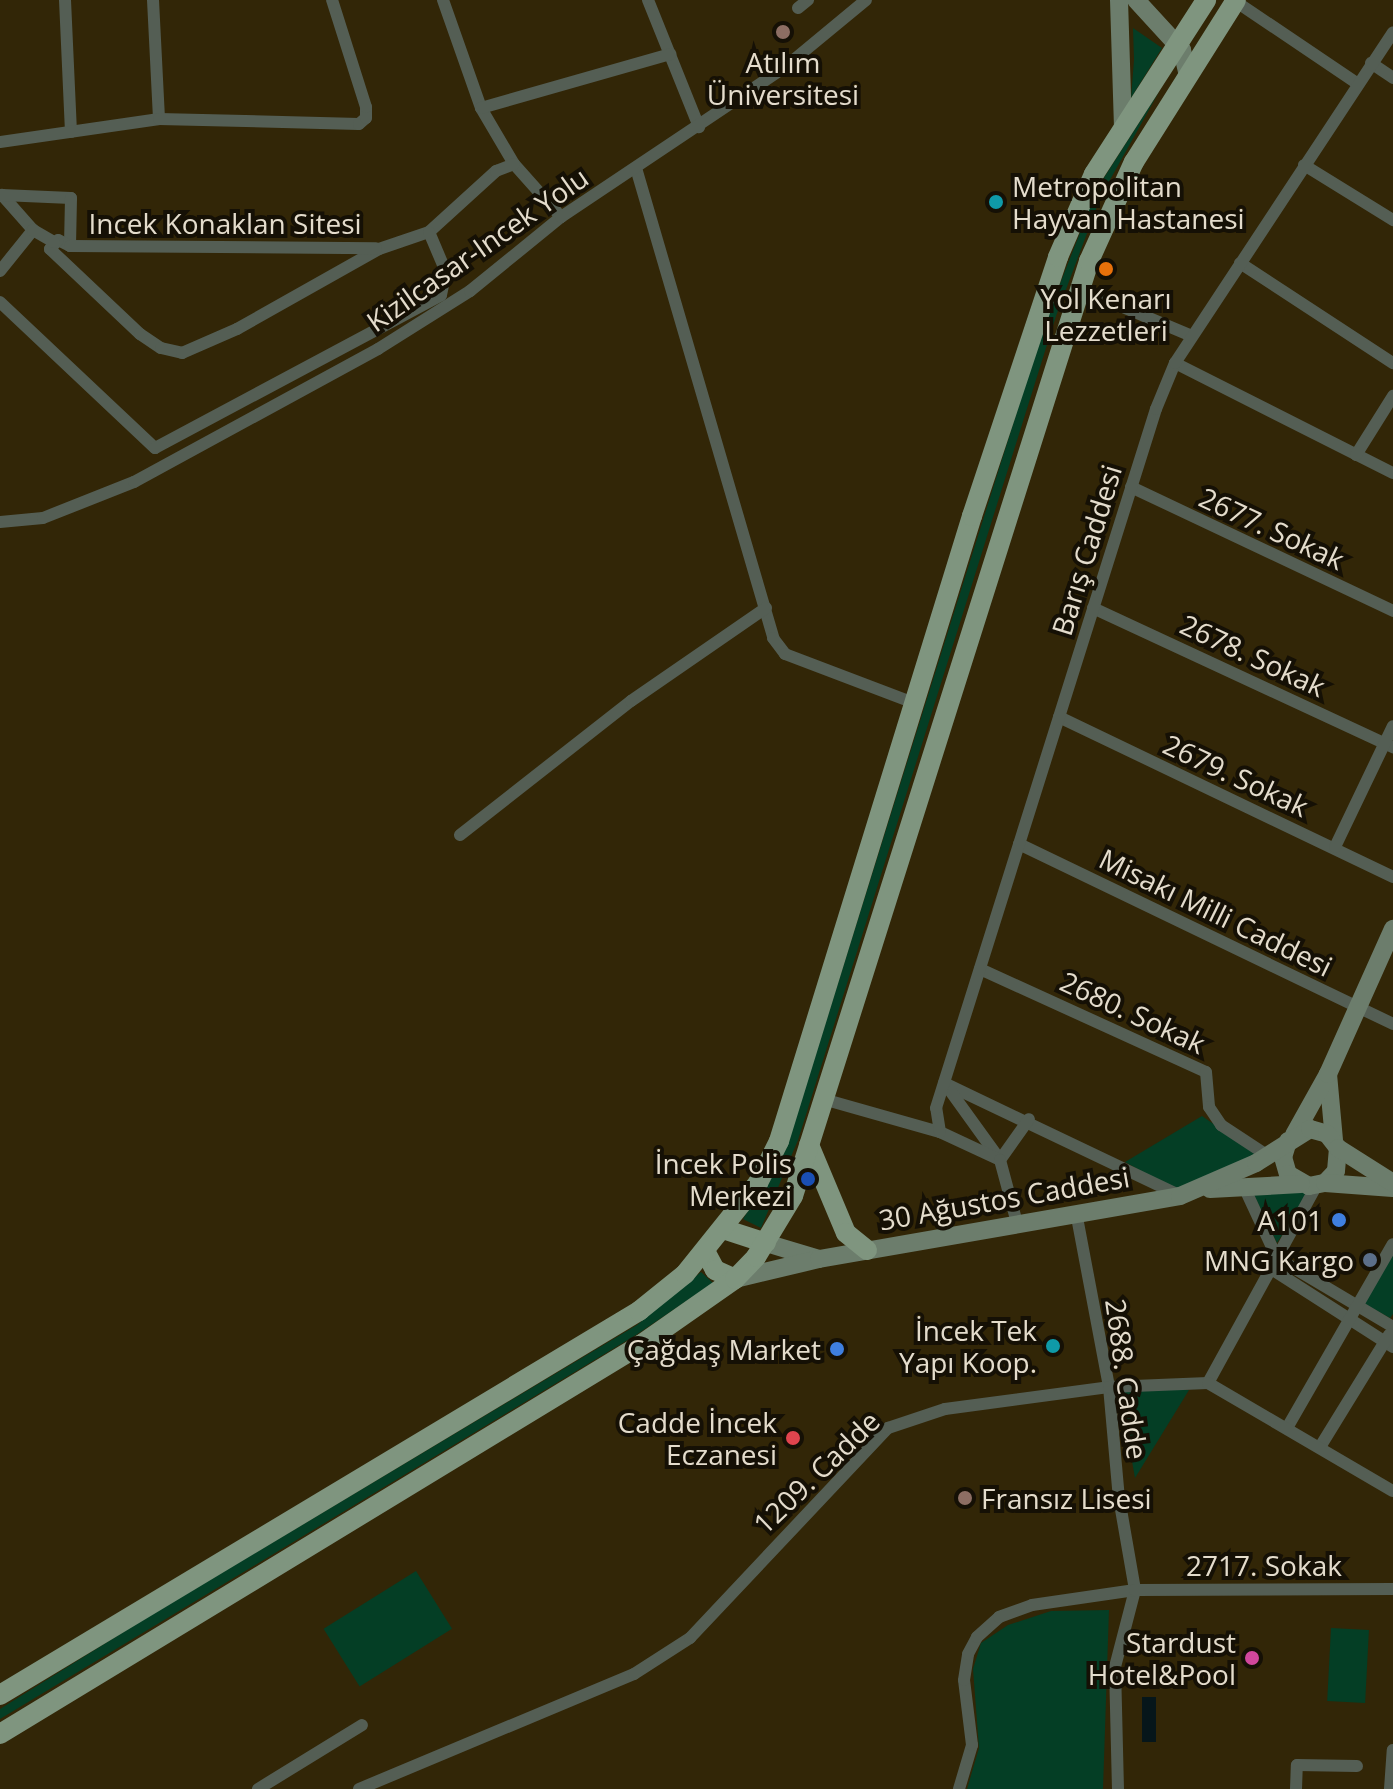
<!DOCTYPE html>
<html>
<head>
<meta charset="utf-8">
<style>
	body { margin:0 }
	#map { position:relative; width:1393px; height:1789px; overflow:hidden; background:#322607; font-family:"Open Sans",sans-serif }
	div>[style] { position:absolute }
	.green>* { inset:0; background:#043e25; transform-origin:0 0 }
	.water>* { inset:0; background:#06161a; transform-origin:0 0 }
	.street>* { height:12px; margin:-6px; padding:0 6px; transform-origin:6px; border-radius:6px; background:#545e54 }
	.secondary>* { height:18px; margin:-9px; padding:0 9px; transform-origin:9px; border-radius:9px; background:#6c7d6c }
	.primary>* { height:20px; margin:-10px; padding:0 10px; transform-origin:10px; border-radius:10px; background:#7f957f }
	.dots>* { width:22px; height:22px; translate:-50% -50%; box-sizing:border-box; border:4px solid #151005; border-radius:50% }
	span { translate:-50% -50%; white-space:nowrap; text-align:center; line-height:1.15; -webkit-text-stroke:8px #151005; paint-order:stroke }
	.poi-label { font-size:28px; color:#e4dccc }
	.left { translate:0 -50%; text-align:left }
	.right { translate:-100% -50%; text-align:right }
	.street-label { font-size:28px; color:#e4dccc }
</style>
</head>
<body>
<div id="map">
	<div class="green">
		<i style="clip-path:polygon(1133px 28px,1162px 48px,1131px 98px,1134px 60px)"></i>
		<i style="clip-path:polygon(1160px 90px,1101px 196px,1056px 316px,798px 1140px,761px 1228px,743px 1219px,786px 1149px,1045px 322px,1098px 187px)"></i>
		<i style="clip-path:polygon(1202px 1116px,1261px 1157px,1174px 1189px,1125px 1162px)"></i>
		<i style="clip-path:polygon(1312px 1188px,1277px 1243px,1254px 1195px)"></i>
		<i style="clip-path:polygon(1393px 1251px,1393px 1314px,1390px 1318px,1363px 1303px)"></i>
		<i style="clip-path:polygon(701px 1272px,713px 1283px,636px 1335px,0 1719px,0 1709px,141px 1621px,637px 1325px)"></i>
		<i style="clip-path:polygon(1119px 1389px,1189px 1390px,1135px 1478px)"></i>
		<i style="left:416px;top:1571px;width:68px;height:109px;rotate:58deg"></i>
		<i style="clip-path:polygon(1109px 1610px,1103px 1789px,967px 1789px,979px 1748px,973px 1669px,981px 1643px,1008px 1625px,1051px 1611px)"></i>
		<i style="left:1331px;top:1628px;width:38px;height:73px;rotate:3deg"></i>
	</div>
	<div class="water">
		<i style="left:1142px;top:1697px;width:14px;height:45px"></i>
	</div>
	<div class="street">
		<i style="left:65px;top:0;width:132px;rotate:87.4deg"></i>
		<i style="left:153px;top:0;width:119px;rotate:87.1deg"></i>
		<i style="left:443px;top:0;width:114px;rotate:70.6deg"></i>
		<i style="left:481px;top:108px;width:65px;rotate:59.5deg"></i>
		<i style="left:514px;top:164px;width:71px;rotate:48.4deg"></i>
		<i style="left:648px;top:0;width:137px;rotate:68.1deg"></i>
		<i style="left:1235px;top:1px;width:148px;rotate:34deg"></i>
		<i style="left:798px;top:8px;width:13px;rotate:-39deg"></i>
		<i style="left:1371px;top:63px;width:27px;rotate:34deg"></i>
		<i style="left:481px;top:108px;width:197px;rotate:-15.9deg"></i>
		<i style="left:0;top:142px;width:161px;rotate:-8.2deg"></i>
		<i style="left:159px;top:119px;width:200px;rotate:1.4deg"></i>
		<i style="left:359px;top:124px;width:9px;rotate:-41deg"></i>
		<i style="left:366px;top:118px;width:11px;rotate:-90deg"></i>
		<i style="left:366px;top:107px;width:112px;rotate:-107.6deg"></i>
		<i style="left:1304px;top:165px;width:105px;rotate:31.7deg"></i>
		<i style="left:636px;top:168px;width:490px;rotate:73.7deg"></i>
		<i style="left:773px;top:638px;width:20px;rotate:53deg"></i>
		<i style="left:785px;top:654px;width:138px;rotate:20.8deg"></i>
		<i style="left:33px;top:230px;width:47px;rotate:-131.5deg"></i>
		<i style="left:2px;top:195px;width:69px;rotate:2.5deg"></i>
		<i style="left:71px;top:198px;width:48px;rotate:91.2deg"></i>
		<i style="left:70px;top:246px;width:13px;rotate:-153deg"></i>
		<i style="left:58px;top:240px;width:12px;rotate:132deg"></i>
		<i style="left:50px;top:249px;width:124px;rotate:43.4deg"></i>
		<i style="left:140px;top:334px;width:25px;rotate:34deg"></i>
		<i style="left:161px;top:348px;width:22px;rotate:13deg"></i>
		<i style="left:182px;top:353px;width:60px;rotate:-23.6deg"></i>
		<i style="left:237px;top:329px;width:163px;rotate:-29.4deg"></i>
		<i style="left:379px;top:249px;width:53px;rotate:-18.8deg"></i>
		<i style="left:429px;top:232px;width:91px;rotate:-42.3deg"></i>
		<i style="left:496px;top:171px;width:19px;rotate:-21deg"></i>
		<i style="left:70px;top:246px;width:306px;rotate:0.4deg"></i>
		<i style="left:1240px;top:263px;width:183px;rotate:33.2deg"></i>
		<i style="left:0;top:271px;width:53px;rotate:-51.2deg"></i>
		<i style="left:33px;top:230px;width:24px;rotate:30deg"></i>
		<i style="left:1080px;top:289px;width:121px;rotate:22.8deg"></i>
		<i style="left:0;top:302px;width:213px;rotate:43.3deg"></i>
		<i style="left:155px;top:448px;width:324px;rotate:-28.1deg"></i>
		<i style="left:441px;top:295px;width:24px;rotate:-78deg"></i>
		<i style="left:446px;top:272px;width:43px;rotate:-113deg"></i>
		<i style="left:1175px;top:363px;width:244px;rotate:26.8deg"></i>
		<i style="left:1356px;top:455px;width:70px;rotate:-57.9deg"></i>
		<i style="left:1131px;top:487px;width:290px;rotate:25.3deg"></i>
		<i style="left:0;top:522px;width:43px;rotate:-5.3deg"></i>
		<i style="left:43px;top:518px;width:98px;rotate:-21.6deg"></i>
		<i style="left:134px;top:482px;width:278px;rotate:-28.6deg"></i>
		<i style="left:378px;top:349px;width:109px;rotate:-32.2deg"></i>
		<i style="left:470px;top:291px;width:117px;rotate:-39.1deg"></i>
		<i style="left:561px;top:217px;width:270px;rotate:-33.8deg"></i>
		<i style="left:785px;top:67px;width:105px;rotate:-39.6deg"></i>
		<i style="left:1093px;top:608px;width:331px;rotate:24.9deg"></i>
		<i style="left:1059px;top:717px;width:370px;rotate:25.6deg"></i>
		<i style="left:460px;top:835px;width:217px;rotate:-38.1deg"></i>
		<i style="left:631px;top:701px;width:164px;rotate:-34.6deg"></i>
		<i style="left:1019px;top:844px;width:415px;rotate:25.7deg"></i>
		<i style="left:1335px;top:847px;width:134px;rotate:-64.4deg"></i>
		<i style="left:980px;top:969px;width:248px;rotate:24.5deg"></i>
		<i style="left:1206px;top:1072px;width:35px;rotate:85deg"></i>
		<i style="left:1209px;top:1107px;width:22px;rotate:56deg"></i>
		<i style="left:1221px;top:1125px;width:56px;rotate:33.4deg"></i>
		<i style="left:944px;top:1083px;width:260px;rotate:25.5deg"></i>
		<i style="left:946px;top:1085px;width:92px;rotate:54.2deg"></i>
		<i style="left:1000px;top:1160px;width:50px;rotate:-54.7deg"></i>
		<i style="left:823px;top:1099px;width:122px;rotate:15.8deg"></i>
		<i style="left:940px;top:1132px;width:66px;rotate:25deg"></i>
		<i style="left:1000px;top:1160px;width:65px;rotate:74.9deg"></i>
		<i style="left:940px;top:1132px;width:24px;rotate:-99deg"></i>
		<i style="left:936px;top:1108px;width:733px;rotate:-72.53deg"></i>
		<i style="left:1156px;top:409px;width:50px;rotate:-67.6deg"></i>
		<i style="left:1175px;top:363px;width:396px;rotate:-56.6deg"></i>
		<i style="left:1245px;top:1189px;width:76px;rotate:65.1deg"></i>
		<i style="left:1277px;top:1258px;width:135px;rotate:30.7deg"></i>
		<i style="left:1076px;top:1212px;width:178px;rotate:79.3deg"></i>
		<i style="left:1109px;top:1387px;width:111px;rotate:84.9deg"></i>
		<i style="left:1119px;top:1498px;width:93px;rotate:80.1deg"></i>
		<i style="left:1135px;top:1590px;width:80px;rotate:104.6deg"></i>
		<i style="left:1115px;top:1667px;width:122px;rotate:88.6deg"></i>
		<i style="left:1270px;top:1268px;width:146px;rotate:32.7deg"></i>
		<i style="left:1208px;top:1383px;width:226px;rotate:-61.2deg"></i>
		<i style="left:1287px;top:1428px;width:212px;rotate:-60.1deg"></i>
		<i style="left:1320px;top:1447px;width:132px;rotate:-58.4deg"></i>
		<i style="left:258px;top:1789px;width:122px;rotate:-31.6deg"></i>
		<i style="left:359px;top:1789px;width:298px;rotate:-22.7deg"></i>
		<i style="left:634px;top:1674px;width:67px;rotate:-32.7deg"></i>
		<i style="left:690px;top:1638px;width:289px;rotate:-46.7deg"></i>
		<i style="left:888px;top:1428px;width:60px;rotate:-18.4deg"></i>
		<i style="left:945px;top:1409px;width:165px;rotate:-7.6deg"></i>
		<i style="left:1109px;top:1387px;width:99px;rotate:-2.3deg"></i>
		<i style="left:1208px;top:1383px;width:214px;rotate:30.3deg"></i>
		<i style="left:959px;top:1789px;width:46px;rotate:-73.5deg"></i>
		<i style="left:972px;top:1745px;width:65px;rotate:-97deg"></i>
		<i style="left:964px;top:1680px;width:26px;rotate:-81deg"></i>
		<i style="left:968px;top:1654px;width:19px;rotate:-62deg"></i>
		<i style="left:977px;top:1637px;width:30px;rotate:-42deg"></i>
		<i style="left:999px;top:1617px;width:35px;rotate:-20deg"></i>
		<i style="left:1032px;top:1605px;width:104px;rotate:-8.3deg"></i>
		<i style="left:1135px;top:1590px;width:258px;rotate:-0.2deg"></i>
		<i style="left:1296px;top:1789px;width:24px;rotate:-88deg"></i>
		<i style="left:1297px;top:1765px;width:60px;rotate:1deg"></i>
		<i style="left:1390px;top:1789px;width:39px;rotate:-86deg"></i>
	</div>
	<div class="secondary">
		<i style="left:1119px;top:0;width:126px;rotate:88.2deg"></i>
		<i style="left:1136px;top:0;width:68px;rotate:47.4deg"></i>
		<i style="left:1182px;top:50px;width:26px;rotate:77deg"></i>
		<i style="left:1328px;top:1074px;width:66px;rotate:84.8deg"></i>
		<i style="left:1294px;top:1135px;width:70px;rotate:-60.9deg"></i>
		<i style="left:1328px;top:1074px;width:159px;rotate:-65.9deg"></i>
		<i style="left:1288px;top:1141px;width:17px;rotate:107deg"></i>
		<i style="left:1283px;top:1157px;width:18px;rotate:74deg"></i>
		<i style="left:1288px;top:1174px;width:24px;rotate:30deg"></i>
		<i style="left:1309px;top:1186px;width:16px;rotate:-11deg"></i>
		<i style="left:1325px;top:1183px;width:16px;rotate:-47deg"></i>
		<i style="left:1336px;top:1171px;width:23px;rotate:-85deg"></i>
		<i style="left:1325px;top:1183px;width:68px;rotate:4.2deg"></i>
		<i style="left:1210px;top:1189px;width:91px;rotate:-3.1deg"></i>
		<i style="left:766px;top:1243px;width:55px;rotate:16.8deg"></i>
		<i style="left:735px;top:1279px;width:86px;rotate:-13.4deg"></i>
		<i style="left:819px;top:1259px;width:366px;rotate:-9.9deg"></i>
		<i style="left:1180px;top:1196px;width:83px;rotate:-23.5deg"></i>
		<i style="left:1256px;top:1163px;width:64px;rotate:-32.2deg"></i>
		<i style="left:1310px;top:1129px;width:18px;rotate:16deg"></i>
		<i style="left:1327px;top:1134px;width:18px;rotate:52deg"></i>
		<i style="left:1338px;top:1148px;width:65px;rotate:32.5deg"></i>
	</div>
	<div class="primary">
		<i style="left:809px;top:1145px;width:95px;rotate:67.2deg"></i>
		<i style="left:846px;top:1233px;width:27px;rotate:39deg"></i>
		<i style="left:723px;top:1229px;width:45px;rotate:18deg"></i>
		<i style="left:705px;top:1251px;width:21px;rotate:62deg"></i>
		<i style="left:715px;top:1270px;width:22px;rotate:24deg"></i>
		<i style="left:0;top:1695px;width:746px;rotate:-31deg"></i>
		<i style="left:639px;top:1311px;width:59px;rotate:-38.8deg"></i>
		<i style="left:685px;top:1274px;width:117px;rotate:-51.3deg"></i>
		<i style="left:758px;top:1183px;width:47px;rotate:-63.4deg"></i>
		<i style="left:779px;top:1141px;width:654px;rotate:-72.84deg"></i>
		<i style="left:972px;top:516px;width:273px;rotate:-71.6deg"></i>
		<i style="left:1058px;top:257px;width:90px;rotate:-66.6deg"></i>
		<i style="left:1094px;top:174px;width:207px;rotate:-57.2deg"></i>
		<i style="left:0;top:1734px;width:751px;rotate:-31.28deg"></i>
		<i style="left:642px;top:1344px;width:113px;rotate:-35deg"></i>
		<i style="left:735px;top:1279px;width:30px;rotate:-46deg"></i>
		<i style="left:756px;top:1257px;width:71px;rotate:-58.8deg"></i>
		<i style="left:793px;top:1196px;width:981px;rotate:-72.43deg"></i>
		<i style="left:1089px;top:261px;width:109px;rotate:-65.6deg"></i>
		<i style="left:1134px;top:162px;width:191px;rotate:-57.8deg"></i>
	</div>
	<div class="dots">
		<i style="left:783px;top:32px;background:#8d6e63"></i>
		<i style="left:996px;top:202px;background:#0f9aa8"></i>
		<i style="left:1106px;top:269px;background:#e8710a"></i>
		<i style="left:808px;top:1179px;background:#1a4fb4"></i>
		<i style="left:1339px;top:1220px;background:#3f7fe0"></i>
		<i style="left:1370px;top:1260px;background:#5c6f8a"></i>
		<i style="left:1053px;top:1346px;background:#0f9aa8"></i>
		<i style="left:837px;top:1349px;background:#3f7fe0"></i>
		<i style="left:793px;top:1438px;background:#e0444e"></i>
		<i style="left:965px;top:1498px;background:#8d6e63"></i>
		<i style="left:1252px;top:1658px;background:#d1479c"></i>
	</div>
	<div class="poi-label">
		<span style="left:783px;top:78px">Atılım<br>Üniversitesi</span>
		<span class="left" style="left:1012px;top:202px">Metropolitan<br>Hayvan Hastanesi</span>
		<span style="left:1106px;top:314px">Yol Kenarı<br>Lezzetleri</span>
		<span class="right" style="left:792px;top:1179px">İncek Polis<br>Merkezi</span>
		<span class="right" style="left:1323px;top:1220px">A101</span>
		<span class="right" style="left:1354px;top:1260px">MNG Kargo</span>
		<span class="right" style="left:1037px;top:1346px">İncek Tek<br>Yapı Koop.</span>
		<span class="right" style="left:821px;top:1349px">Çağdaş Market</span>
		<span class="right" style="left:777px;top:1438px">Cadde İncek<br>Eczanesi</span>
		<span class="left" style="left:981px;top:1498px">Fransız Lisesi</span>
		<span class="right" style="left:1236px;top:1658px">Stardust<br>Hotel&amp;Pool</span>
	</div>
	<div class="street-label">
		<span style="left:225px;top:223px">Incek Konaklan Sitesi</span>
		<span style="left:477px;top:249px;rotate:-35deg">Kizilcasar-Incek Yolu</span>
		<span style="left:1272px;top:528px;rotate:25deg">2677. Sokak</span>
		<span style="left:1086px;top:550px;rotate:-73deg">Barış Caddesi</span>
		<span style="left:1253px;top:655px;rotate:25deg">2678. Sokak</span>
		<span style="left:1236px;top:775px;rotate:25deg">2679. Sokak</span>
		<span style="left:1216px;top:912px;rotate:26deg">Misakı Milli Caddesi</span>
		<span style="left:1133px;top:1012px;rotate:25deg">2680. Sokak</span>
		<span style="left:1004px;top:1198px;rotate:-10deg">30 Ağustos Caddesi</span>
		<span style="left:1127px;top:1379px;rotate:82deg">2688. Cadde</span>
		<span style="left:816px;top:1472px;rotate:-44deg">1209. Cadde</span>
		<span style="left:1264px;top:1565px">2717. Sokak</span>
	</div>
</div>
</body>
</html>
